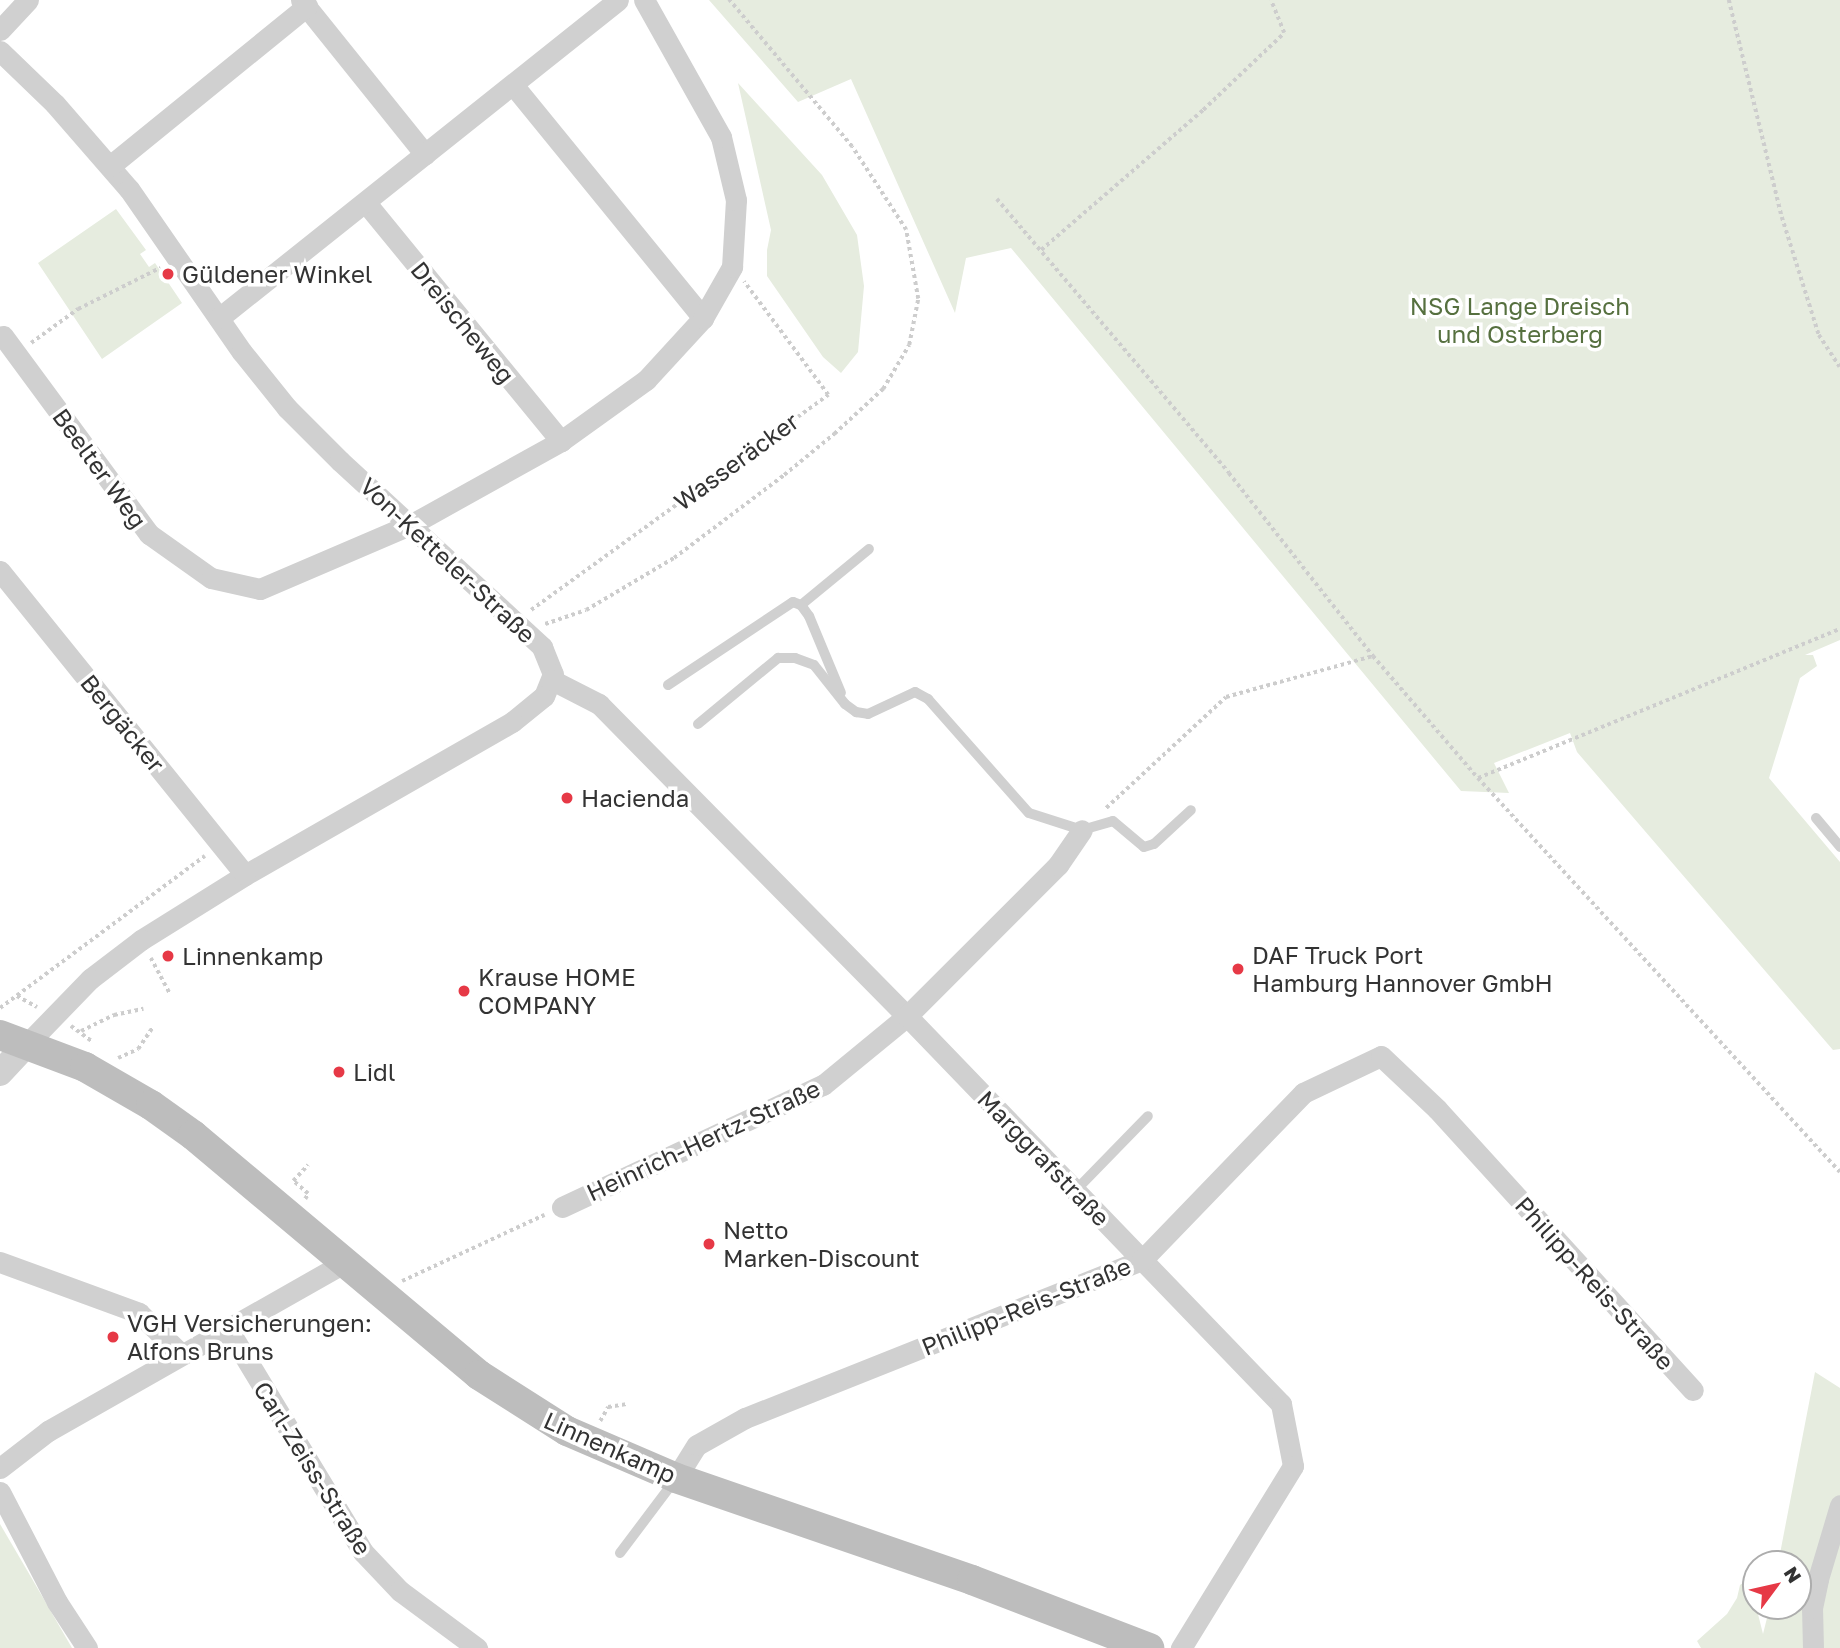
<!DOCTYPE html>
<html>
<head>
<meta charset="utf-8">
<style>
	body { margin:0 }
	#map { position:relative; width:1840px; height:1648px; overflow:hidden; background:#fff; font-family:"Golos Text",sans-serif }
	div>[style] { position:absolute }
	.green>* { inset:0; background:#e6ecdf }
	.path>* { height:3.5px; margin-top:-1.75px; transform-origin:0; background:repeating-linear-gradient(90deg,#cdcdcd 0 3.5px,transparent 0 7px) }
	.service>* { height:10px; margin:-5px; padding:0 5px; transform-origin:5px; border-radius:5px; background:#d0d0d0 }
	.minor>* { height:21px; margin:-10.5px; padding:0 10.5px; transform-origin:10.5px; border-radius:10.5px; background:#d0d0d0 }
	.tertiary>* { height:26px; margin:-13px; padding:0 13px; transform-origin:13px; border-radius:13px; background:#d0d0d0 }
	.secondary>* { height:30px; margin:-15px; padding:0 15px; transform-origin:15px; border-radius:15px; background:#bdbdbd }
	.dots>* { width:19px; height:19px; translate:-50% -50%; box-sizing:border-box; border:4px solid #fff; border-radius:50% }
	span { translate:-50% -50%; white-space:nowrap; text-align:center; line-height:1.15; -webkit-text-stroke:7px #fff; paint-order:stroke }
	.poi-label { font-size:24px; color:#333 }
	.left { translate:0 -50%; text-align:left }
	.park-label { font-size:24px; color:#56703f }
	.street-label { font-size:24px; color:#333 }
	.north { position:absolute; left:1742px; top:1550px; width:70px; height:70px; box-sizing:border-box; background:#fff; border:2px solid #adadad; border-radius:50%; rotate:57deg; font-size:19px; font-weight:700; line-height:28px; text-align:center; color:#333 }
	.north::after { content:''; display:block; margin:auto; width:24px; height:32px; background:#e63946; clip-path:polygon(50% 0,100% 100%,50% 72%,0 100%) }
</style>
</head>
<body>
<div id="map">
	<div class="green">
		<i style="clip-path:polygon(709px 0,1840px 0,1840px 640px,1805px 655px,1813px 655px,1817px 666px,1800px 678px,1769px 778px,1840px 862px,1840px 1049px,1833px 1050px,1577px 752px,1570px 733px,1494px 763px,1509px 793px,1461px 791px,1011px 248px,966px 258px,955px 313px,851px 79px,798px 102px)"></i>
		<i style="clip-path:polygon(738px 83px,822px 175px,857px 235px,864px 286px,858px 352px,841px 373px,823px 357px,767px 276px,767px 250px,771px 230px)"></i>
		<i style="clip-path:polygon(116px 209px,146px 250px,140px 254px,149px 267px,155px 263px,182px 303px,102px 359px,38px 263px)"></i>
		<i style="clip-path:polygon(1815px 1372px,1840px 1388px,1840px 1648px,1701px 1648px,1697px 1641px,1727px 1614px,1737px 1598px,1740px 1585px,1756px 1574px,1756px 1606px,1763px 1634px,1770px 1606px,1798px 1606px,1798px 1564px,1778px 1564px)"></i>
		<i style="clip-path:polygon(0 1524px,31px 1577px,72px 1648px,0 1648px)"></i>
	</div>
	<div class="path">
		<i style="left:1729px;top:0;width:223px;rotate:76.3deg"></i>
		<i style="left:1782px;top:217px;width:124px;rotate:72.6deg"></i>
		<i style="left:1819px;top:335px;width:38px;rotate:57deg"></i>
		<i style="left:997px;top:199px;width:359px;rotate:49.7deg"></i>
		<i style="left:1229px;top:473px;width:233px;rotate:51.8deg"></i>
		<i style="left:1373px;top:656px;width:161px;rotate:49.3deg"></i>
		<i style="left:1478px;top:778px;width:535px;rotate:47.42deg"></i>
		<i style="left:1041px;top:250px;width:214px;rotate:-40.8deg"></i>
		<i style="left:1203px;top:110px;width:112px;rotate:-43.5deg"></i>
		<i style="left:1284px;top:33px;width:35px;rotate:-112deg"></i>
		<i style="left:31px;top:343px;width:58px;rotate:-35.9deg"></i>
		<i style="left:78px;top:309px;width:92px;rotate:-26.6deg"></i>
		<i style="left:531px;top:610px;width:367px;rotate:-35.9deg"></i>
		<i style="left:828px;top:395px;width:141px;rotate:-126.6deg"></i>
		<i style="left:545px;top:624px;width:43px;rotate:-18.9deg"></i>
		<i style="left:586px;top:610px;width:102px;rotate:-30.6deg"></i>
		<i style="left:674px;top:558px;width:138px;rotate:-37deg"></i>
		<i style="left:784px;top:475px;width:65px;rotate:-39.4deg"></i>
		<i style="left:834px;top:434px;width:67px;rotate:-42.6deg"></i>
		<i style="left:883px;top:389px;width:51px;rotate:-59.4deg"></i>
		<i style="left:909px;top:345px;width:47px;rotate:-78.9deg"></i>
		<i style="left:918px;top:299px;width:70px;rotate:-99.9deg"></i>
		<i style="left:906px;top:230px;width:99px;rotate:-123deg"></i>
		<i style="left:852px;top:147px;width:192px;rotate:-129.9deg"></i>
		<i style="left:1478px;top:778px;width:391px;rotate:-22.4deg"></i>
		<i style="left:1106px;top:808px;width:163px;rotate:-42.8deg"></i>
		<i style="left:1226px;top:697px;width:153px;rotate:-15.6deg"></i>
		<i style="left:151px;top:958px;width:40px;rotate:62deg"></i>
		<i style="left:17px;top:996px;width:23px;rotate:29deg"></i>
		<i style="left:0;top:1008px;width:255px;rotate:-36.6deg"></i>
		<i style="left:71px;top:1026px;width:27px;rotate:36deg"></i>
		<i style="left:81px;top:1031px;width:37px;rotate:-26deg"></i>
		<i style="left:114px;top:1015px;width:30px;rotate:-12deg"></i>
		<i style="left:118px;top:1058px;width:22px;rotate:-24deg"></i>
		<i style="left:138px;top:1049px;width:25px;rotate:-56deg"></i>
		<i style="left:305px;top:1199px;width:6px;rotate:-59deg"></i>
		<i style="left:308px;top:1194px;width:20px;rotate:-139deg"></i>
		<i style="left:293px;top:1181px;width:22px;rotate:-47deg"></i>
		<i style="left:402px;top:1281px;width:157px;rotate:-24.9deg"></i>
		<i style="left:600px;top:1421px;width:16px;rotate:-60deg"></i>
		<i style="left:608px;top:1407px;width:20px;rotate:-9deg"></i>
	</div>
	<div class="service">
		<i style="left:801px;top:605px;width:88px;rotate:-39.5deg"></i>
		<i style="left:668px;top:685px;width:150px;rotate:-33.6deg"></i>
		<i style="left:793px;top:602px;width:9px;rotate:21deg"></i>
		<i style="left:801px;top:605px;width:14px;rotate:54deg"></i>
		<i style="left:809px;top:616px;width:83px;rotate:67.4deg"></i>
		<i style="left:698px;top:724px;width:104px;rotate:-39.5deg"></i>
		<i style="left:778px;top:658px;width:17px"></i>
		<i style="left:795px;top:658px;width:20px;rotate:20deg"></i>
		<i style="left:814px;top:665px;width:50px;rotate:51.5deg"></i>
		<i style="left:845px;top:704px;width:14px;rotate:36deg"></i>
		<i style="left:856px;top:712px;width:12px;rotate:9deg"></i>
		<i style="left:868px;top:714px;width:52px;rotate:-25.1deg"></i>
		<i style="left:915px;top:692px;width:15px;rotate:28deg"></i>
		<i style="left:928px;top:699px;width:152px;rotate:48.5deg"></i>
		<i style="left:1029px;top:813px;width:56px;rotate:17.8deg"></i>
		<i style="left:1082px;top:830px;width:32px;rotate:-16deg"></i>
		<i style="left:1113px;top:821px;width:40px;rotate:40deg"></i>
		<i style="left:1144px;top:847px;width:10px;rotate:-17deg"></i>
		<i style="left:1154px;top:844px;width:50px;rotate:-42.6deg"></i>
		<i style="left:1816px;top:818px;width:38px;rotate:50deg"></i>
		<i style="left:1076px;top:1190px;width:103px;rotate:-45.8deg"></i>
		<i style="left:620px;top:1553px;width:91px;rotate:-53deg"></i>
	</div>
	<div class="minor">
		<i style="left:301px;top:0;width:198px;rotate:51.2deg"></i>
		<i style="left:0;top:30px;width:41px;rotate:-47deg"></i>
		<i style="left:0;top:51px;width:76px;rotate:43.9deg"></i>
		<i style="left:55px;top:104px;width:113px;rotate:49deg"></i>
		<i style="left:129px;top:189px;width:198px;rotate:55.3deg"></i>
		<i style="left:242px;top:352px;width:72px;rotate:51.2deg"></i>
		<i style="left:287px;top:408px;width:75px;rotate:45deg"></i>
		<i style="left:340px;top:461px;width:275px;rotate:42.6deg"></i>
		<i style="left:542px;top:647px;width:29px;rotate:68deg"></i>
		<i style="left:553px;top:674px;width:24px;rotate:112deg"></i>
		<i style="left:544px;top:696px;width:41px;rotate:140.9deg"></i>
		<i style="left:512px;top:722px;width:308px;rotate:150.2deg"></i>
		<i style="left:245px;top:875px;width:123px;rotate:148deg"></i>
		<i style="left:141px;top:940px;width:64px;rotate:142.6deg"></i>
		<i style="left:90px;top:979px;width:91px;rotate:134.1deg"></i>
		<i style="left:513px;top:85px;width:301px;rotate:50.8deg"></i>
		<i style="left:110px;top:166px;width:254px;rotate:-39.1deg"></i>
		<i style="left:366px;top:203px;width:308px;rotate:50.7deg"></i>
		<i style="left:219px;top:318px;width:510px;rotate:-38.55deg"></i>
		<i style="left:3px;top:336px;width:246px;rotate:53.6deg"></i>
		<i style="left:149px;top:534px;width:76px;rotate:35.4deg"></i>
		<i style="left:211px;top:578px;width:50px;rotate:12.7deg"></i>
		<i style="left:260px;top:589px;width:165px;rotate:-23.2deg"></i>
		<i style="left:412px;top:524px;width:171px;rotate:-29.1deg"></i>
		<i style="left:561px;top:441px;width:105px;rotate:-35.7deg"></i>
		<i style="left:646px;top:380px;width:84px;rotate:-47.4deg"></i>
		<i style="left:703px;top:318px;width:59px;rotate:-60.4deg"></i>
		<i style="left:732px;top:267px;width:67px;rotate:-86.6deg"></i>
		<i style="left:736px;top:200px;width:65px;rotate:-103.4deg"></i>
		<i style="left:721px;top:137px;width:157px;rotate:-119.3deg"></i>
		<i style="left:0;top:571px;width:390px;rotate:51.1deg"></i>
		<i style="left:552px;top:680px;width:53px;rotate:27.1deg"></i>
		<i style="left:599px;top:704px;width:438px;rotate:45.4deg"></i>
		<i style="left:907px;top:1016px;width:539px;rotate:46.05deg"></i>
		<i style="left:1281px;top:1404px;width:63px;rotate:79deg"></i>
		<i style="left:1293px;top:1466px;width:214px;rotate:121.6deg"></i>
		<i style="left:562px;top:1207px;width:288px;rotate:-25.1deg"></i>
		<i style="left:823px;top:1085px;width:109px;rotate:-39.4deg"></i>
		<i style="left:907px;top:1016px;width:214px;rotate:-45deg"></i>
		<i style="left:1058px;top:865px;width:42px;rotate:-55.6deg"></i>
		<i style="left:0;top:1262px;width:148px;rotate:20.1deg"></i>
		<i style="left:139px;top:1313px;width:59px;rotate:44.3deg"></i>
		<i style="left:228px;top:1329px;width:261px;rotate:58.8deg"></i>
		<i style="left:363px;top:1552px;width:54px;rotate:46.5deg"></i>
		<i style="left:400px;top:1591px;width:96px;rotate:36.5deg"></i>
		<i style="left:0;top:1468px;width:61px;rotate:-37.6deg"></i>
		<i style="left:48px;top:1431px;width:342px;rotate:-29.6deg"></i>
		<i style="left:676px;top:1478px;width:39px;rotate:-58deg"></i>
		<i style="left:697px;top:1445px;width:55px;rotate:-29.4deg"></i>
		<i style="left:745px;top:1418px;width:427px;rotate:-21.7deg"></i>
		<i style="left:1142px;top:1260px;width:232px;rotate:-46deg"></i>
		<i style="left:1303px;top:1093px;width:86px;rotate:-25.4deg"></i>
		<i style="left:1381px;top:1056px;width:77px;rotate:43.4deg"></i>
		<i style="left:1437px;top:1109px;width:380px;rotate:47.7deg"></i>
		<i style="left:0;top:1492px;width:124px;rotate:62.6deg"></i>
		<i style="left:57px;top:1602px;width:55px;rotate:56.9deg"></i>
		<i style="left:1813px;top:1648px;width:40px;rotate:-91.4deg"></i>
		<i style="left:1812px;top:1608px;width:30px;rotate:-78deg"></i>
		<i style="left:1818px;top:1579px;width:77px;rotate:-73.4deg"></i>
	</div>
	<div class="tertiary">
		<i style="left:0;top:1073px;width:40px;rotate:-47deg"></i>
	</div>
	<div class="secondary">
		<i style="left:0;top:1035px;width:91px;rotate:20.6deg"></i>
		<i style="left:85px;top:1067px;width:76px;rotate:29.9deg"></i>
		<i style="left:151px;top:1105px;width:52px;rotate:35.5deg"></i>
		<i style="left:193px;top:1135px;width:373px;rotate:40deg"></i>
		<i style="left:479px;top:1375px;width:104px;rotate:32.5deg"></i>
		<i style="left:567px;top:1431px;width:119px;rotate:23.3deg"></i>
		<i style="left:676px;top:1478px;width:313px;rotate:19deg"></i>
		<i style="left:972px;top:1580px;width:190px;rotate:21deg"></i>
	</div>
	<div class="dots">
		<i style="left:168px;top:274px;background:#e63946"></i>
		<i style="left:567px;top:798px;background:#e63946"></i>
		<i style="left:168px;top:956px;background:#e63946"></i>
		<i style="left:1238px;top:969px;background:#e63946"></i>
		<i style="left:464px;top:991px;background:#e63946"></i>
		<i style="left:339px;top:1072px;background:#e63946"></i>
		<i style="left:709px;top:1244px;background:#e63946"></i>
		<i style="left:113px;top:1337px;background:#e63946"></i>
	</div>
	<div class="poi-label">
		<span class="left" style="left:182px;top:274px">Güldener Winkel</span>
		<span class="left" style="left:581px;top:798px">Hacienda</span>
		<span class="left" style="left:1252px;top:969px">DAF Truck Port<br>Hamburg Hannover GmbH</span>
		<span class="left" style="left:182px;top:956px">Linnenkamp</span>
		<span class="left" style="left:478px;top:991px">Krause HOME<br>COMPANY</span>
		<span class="left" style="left:353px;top:1072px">Lidl</span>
		<span class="left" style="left:723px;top:1244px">Netto<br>Marken-Discount</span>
		<span class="left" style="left:127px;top:1337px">VGH Versicherungen:<br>Alfons Bruns</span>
	</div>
	<div class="park-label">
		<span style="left:1520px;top:320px">NSG Lange Dreisch<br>und Osterberg</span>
	</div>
	<div class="street-label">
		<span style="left:463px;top:322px;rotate:51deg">Dreischeweg</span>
		<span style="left:736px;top:461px;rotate:-36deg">Wasseräcker</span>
		<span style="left:100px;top:468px;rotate:54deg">Beelter Weg</span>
		<span style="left:448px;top:560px;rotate:43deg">Von-Ketteler-Straße</span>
		<span style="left:123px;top:723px;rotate:51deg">Bergäcker</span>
		<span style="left:703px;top:1140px;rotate:-25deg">Heinrich-Hertz-Straße</span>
		<span style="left:1044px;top:1158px;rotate:46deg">Marggrafstraße</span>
		<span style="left:1595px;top:1283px;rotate:48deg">Philipp-Reis-Straße</span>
		<span style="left:1026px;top:1306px;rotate:-22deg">Philipp-Reis-Straße</span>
		<span style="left:610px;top:1447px;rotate:24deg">Linnenkamp</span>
		<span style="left:313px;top:1468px;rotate:58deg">Carl-Zeiss-Straße</span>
	</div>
	<div class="north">N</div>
</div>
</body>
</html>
